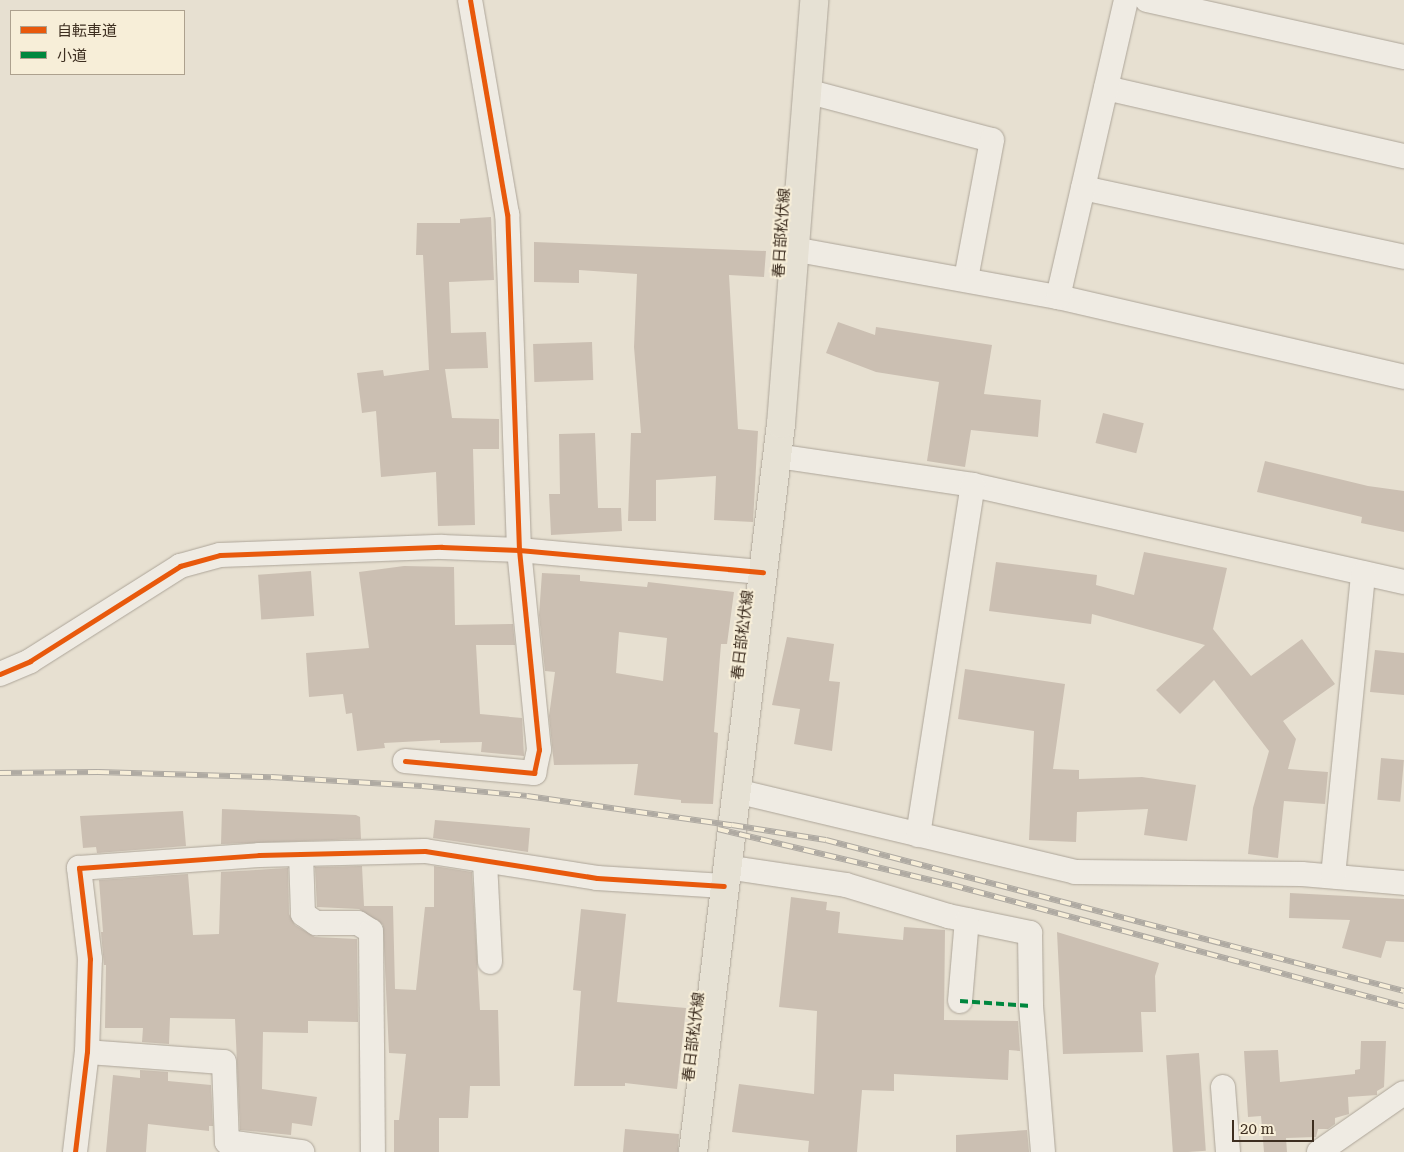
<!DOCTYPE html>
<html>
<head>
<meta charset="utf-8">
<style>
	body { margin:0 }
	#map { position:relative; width:1404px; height:1152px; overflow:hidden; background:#e7e0d1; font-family:"Roboto Serif","Noto Sans JP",serif }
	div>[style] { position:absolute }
	.building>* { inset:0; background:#cbbfb2; transform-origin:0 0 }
	.roads { filter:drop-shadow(0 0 1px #ada599) drop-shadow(0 0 1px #ada599) }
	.street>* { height:24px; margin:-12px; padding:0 12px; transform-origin:12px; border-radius:12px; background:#efebe3 }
	.primary>* { height:28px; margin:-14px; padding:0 14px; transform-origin:14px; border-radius:14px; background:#e6e1d4 }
	.rail>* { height:5.5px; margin-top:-2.75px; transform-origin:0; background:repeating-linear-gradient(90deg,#f7eed8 0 11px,#afaaa2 0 22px); box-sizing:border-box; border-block:1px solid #afaaa2 }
	.quiet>* { height:4px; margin-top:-2px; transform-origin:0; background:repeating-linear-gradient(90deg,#00873e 0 8px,transparent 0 12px) }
	.cycleway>* { height:5px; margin:-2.5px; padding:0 2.5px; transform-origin:2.5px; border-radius:2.5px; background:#e8590c }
	span { translate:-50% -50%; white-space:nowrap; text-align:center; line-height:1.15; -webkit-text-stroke:4px #f7eed8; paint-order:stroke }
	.street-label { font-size:15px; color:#3d2e20 }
	.legend { position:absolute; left:10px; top:10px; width:175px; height:65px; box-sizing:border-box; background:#f7eed8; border:1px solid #ada18e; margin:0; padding:6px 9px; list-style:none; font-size:15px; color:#3d2e20 }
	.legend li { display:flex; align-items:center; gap:10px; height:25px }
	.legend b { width:25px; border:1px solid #ada18e }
	.scale { position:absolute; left:1232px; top:1120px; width:82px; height:22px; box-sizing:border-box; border:2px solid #3d2e20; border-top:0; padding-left:6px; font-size:15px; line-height:18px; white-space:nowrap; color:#3d2e20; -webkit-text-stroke:4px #f7eed8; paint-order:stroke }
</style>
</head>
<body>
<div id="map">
	<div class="building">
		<i style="clip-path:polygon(491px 217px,494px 280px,449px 282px,451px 333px,486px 332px,488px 368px,445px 369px,452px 418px,499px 419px,499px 449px,473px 449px,475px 525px,438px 526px,436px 472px,381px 477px,376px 411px,362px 413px,357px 373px,383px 370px,384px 376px,435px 369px,429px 370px,423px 255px,416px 255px,417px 223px,460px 223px,460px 219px)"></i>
		<i style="clip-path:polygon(534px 242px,766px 251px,764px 277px,729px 275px,738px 429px,758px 431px,753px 522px,714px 520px,716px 476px,656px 480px,656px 521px,628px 521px,631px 433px,641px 433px,634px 347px,637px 274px,579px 270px,579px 283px,534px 282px)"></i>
		<i style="clip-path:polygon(838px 322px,875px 335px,876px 327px,992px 345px,984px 394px,1041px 400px,1038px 437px,971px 430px,965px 467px,927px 461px,939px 382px,876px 372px,826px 353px)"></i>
		<i style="left:592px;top:342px;width:38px;height:59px;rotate:88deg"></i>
		<i style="left:1103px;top:413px;width:42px;height:31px;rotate:14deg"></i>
		<i style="clip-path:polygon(595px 433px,598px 508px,621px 508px,622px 531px,551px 535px,549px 494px,560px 494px,559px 434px)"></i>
		<i style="clip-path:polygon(1265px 461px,1368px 486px,1404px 491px,1404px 532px,1361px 523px,1362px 517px,1257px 492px)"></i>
		<i style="clip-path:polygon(1144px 552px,1227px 568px,1213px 629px,1251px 676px,1302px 639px,1335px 684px,1283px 721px,1296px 739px,1288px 769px,1328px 772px,1325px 804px,1284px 801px,1278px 858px,1248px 854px,1253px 808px,1269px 751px,1214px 680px,1180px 714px,1156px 690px,1205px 645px,1092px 614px,1091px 624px,989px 611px,996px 562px,1097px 575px,1096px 585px,1134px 595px)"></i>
		<i style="clip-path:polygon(404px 566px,454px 567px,455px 625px,513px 624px,515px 645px,476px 645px,480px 714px,522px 718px,524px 756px,481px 752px,482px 742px,440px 743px,440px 740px,384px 743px,385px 748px,357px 751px,352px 713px,346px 714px,343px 694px,309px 697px,306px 653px,369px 648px,359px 572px)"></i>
		<i style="left:311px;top:571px;width:45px;height:53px;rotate:86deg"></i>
		<i style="clip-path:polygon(evenodd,542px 573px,580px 575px,580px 581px,647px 587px,648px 582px,734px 592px,727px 644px,721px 644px,714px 732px,718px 733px,713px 804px,681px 803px,681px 800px,634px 795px,638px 764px,554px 765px,549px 716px,555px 672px,545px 671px,539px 615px,542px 573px,619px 632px,667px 638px,663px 681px,616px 673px,619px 632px)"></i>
		<i style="clip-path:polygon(787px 637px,834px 644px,829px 681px,840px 682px,832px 751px,794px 744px,800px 709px,772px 705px)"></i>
		<i style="clip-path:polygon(1375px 650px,1404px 653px,1404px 695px,1370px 692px)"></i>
		<i style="clip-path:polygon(965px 669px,1065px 684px,1053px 769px,1079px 770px,1079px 779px,1142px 777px,1196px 785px,1187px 841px,1144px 835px,1148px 809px,1077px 812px,1076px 842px,1029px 840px,1034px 731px,958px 719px)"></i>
		<i style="left:1381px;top:758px;width:23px;height:42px;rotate:5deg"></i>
		<i style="clip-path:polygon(222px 809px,356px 815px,360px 817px,361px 839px,221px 844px)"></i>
		<i style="clip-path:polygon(183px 811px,186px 846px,97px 853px,96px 847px,83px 848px,80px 816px)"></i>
		<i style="clip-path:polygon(435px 820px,530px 828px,528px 852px,433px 838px)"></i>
		<i style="clip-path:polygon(362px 866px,364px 906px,393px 906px,395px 989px,416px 990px,425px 907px,434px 907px,434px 866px,472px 872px,480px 1010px,498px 1010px,500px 1086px,470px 1086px,468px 1118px,439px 1118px,439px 1152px,394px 1152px,394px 1120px,399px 1120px,406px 1054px,389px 1053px,383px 925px,359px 909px,317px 907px,315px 867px)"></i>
		<i style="clip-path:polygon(288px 868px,289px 914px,295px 925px,315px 937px,357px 939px,358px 1022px,308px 1021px,308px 1033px,263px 1032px,262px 1089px,317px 1097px,312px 1126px,292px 1123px,291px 1135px,240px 1130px,235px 1019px,170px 1018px,169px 1044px,142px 1042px,143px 1028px,105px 1028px,106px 965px,104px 965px,101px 932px,103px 932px,99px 880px,188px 874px,193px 935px,219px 934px,221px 872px)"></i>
		<i style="clip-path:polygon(1290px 893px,1404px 899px,1404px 942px,1386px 941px,1381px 958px,1342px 948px,1350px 920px,1289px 918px)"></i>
		<i style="clip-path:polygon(791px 897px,827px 902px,826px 910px,840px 912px,838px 933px,903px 940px,904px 927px,945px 930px,944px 1020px,1018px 1021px,1020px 1051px,1009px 1050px,1008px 1080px,894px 1074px,894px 1091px,862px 1090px,857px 1152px,808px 1152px,809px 1141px,732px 1132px,739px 1084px,814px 1094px,817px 1011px,779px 1007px)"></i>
		<i style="clip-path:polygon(581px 909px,626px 914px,617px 1002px,686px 1008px,677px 1089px,625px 1083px,625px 1086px,574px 1086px,581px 991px,573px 990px)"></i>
		<i style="clip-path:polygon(1057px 932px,1159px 963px,1155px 976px,1156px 1012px,1141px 1012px,1143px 1052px,1063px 1054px)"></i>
		<i style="clip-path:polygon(1361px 1041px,1386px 1041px,1384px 1087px,1377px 1091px,1377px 1095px,1348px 1097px,1349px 1114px,1335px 1118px,1335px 1124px,1328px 1129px,1318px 1129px,1316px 1137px,1286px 1138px,1287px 1152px,1264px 1152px,1261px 1116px,1248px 1117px,1244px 1051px,1278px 1050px,1280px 1082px,1355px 1074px,1355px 1070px,1360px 1069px)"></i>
		<i style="left:1199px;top:1053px;width:98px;height:33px;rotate:86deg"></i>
		<i style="clip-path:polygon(140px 1070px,168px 1072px,168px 1081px,211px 1085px,213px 1126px,209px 1126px,209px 1131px,148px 1124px,146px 1152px,106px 1152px,113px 1075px,140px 1078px)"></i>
		<i style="clip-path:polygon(625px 1129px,679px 1134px,678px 1152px,623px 1152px)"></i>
		<i style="clip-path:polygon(1027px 1130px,1029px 1152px,956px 1152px,956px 1135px)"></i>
	</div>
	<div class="roads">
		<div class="street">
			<i style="left:1147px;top:0;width:263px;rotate:12.5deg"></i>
			<i style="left:1106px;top:88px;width:306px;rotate:12.9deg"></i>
			<i style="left:806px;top:91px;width:192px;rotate:14.8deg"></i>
			<i style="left:992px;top:140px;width:141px;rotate:100.6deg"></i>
			<i style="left:1083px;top:188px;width:328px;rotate:12.1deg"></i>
			<i style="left:793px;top:249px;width:269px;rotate:10.3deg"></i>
			<i style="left:1058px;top:297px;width:355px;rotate:13deg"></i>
			<i style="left:1058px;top:297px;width:305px;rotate:-77.1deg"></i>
			<i style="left:777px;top:456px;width:198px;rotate:8.4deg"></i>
			<i style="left:973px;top:485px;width:442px;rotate:12.7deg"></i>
			<i style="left:0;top:674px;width:33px;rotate:-23deg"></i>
			<i style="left:30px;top:661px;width:178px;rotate:-32.3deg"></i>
			<i style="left:180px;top:566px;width:41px;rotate:-15.4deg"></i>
			<i style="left:220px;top:555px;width:222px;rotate:-2.1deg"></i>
			<i style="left:442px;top:547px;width:77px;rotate:2.2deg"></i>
			<i style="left:519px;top:550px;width:245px;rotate:5.2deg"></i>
			<i style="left:405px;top:761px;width:130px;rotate:5.3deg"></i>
			<i style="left:534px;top:773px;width:24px;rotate:-78deg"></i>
			<i style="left:539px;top:750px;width:201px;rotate:-95.7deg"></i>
			<i style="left:519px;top:550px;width:336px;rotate:-92deg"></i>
			<i style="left:507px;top:214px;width:217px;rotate:-99.8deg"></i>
			<i style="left:736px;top:791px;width:349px;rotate:13.4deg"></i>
			<i style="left:1075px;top:872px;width:227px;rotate:0.5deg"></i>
			<i style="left:1302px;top:874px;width:102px;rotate:5deg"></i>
			<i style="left:918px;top:835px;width:354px;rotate:-81.1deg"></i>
			<i style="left:301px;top:854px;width:60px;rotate:88.1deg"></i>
			<i style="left:303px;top:914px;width:16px;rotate:35deg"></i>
			<i style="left:316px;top:923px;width:42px"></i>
			<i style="left:358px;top:923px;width:15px;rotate:32deg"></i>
			<i style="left:371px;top:931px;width:221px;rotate:89.5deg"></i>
			<i style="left:485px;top:862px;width:100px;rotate:87.1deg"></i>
			<i style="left:726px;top:867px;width:121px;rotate:8.5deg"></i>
			<i style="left:846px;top:885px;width:107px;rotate:16.9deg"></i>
			<i style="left:948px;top:916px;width:84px;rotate:11.7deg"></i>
			<i style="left:1030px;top:933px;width:73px;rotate:89.2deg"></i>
			<i style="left:1031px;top:1006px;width:146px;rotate:85.3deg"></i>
			<i style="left:1333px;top:876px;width:304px;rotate:-84.3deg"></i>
			<i style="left:960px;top:1001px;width:81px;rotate:-85.1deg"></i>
			<i style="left:87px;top:1052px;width:137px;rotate:4.2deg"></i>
			<i style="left:224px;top:1062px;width:80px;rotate:87.9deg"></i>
			<i style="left:227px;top:1142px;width:76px;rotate:7.6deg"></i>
			<i style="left:1223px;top:1087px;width:65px;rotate:85.6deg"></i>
			<i style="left:75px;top:1152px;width:101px;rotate:-83.2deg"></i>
			<i style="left:87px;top:1052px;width:93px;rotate:-88.2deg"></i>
			<i style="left:90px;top:959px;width:92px;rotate:-96.9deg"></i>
			<i style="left:79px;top:868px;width:180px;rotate:-4.1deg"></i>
			<i style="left:259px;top:855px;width:166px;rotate:-1.4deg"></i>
			<i style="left:425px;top:851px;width:174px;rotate:8.9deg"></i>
			<i style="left:597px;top:878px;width:127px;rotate:3.6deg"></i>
			<i style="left:1319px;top:1152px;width:103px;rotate:-34.8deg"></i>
		</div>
		<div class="primary">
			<i style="left:693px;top:1152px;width:733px;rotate:-83.11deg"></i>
			<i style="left:781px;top:424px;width:425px;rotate:-85.5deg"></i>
		</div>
	</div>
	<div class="rail">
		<i style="left:0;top:773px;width:98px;rotate:-0.6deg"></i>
		<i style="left:98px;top:772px;width:173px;rotate:1.7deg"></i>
		<i style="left:271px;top:777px;width:151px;rotate:3.4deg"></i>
		<i style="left:422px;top:786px;width:105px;rotate:5.4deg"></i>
		<i style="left:527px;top:796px;width:207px;rotate:8.1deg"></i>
		<i style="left:732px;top:825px;width:95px;rotate:9.1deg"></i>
		<i style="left:826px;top:840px;width:597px;rotate:14.64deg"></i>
		<i style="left:718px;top:829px;width:241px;rotate:13.5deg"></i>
		<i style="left:952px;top:885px;width:468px;rotate:15deg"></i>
	</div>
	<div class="quiet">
		<i style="left:960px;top:1001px;width:71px;rotate:4deg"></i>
	</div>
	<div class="cycleway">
		<i style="left:0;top:674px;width:33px;rotate:-23deg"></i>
		<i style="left:30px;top:661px;width:178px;rotate:-32.3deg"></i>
		<i style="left:180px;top:566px;width:41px;rotate:-15.4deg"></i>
		<i style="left:220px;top:555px;width:222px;rotate:-2.1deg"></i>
		<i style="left:442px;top:547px;width:77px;rotate:2.2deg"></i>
		<i style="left:519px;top:550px;width:245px;rotate:5.2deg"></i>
		<i style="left:405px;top:761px;width:130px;rotate:5.3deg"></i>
		<i style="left:534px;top:773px;width:24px;rotate:-78deg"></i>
		<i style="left:539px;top:750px;width:201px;rotate:-95.7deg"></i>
		<i style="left:519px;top:550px;width:336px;rotate:-92deg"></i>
		<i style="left:507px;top:214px;width:217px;rotate:-99.8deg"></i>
		<i style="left:75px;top:1152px;width:101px;rotate:-83.2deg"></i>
		<i style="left:87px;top:1052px;width:93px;rotate:-88.2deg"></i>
		<i style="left:90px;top:959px;width:92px;rotate:-96.9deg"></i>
		<i style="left:79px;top:868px;width:180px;rotate:-4.1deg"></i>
		<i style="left:259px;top:855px;width:166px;rotate:-1.4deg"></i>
		<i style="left:425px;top:851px;width:174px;rotate:8.9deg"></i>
		<i style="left:597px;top:878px;width:127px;rotate:3.6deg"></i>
	</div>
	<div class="street-label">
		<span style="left:782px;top:233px;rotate:-86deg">春日部松伏線</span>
		<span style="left:743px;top:635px;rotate:-83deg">春日部松伏線</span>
		<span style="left:694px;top:1037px;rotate:-83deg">春日部松伏線</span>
	</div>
	<ul class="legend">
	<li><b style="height:6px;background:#e8590c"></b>自転車道</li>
	<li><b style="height:6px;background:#00873e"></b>小道</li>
	</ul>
	<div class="scale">20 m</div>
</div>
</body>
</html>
